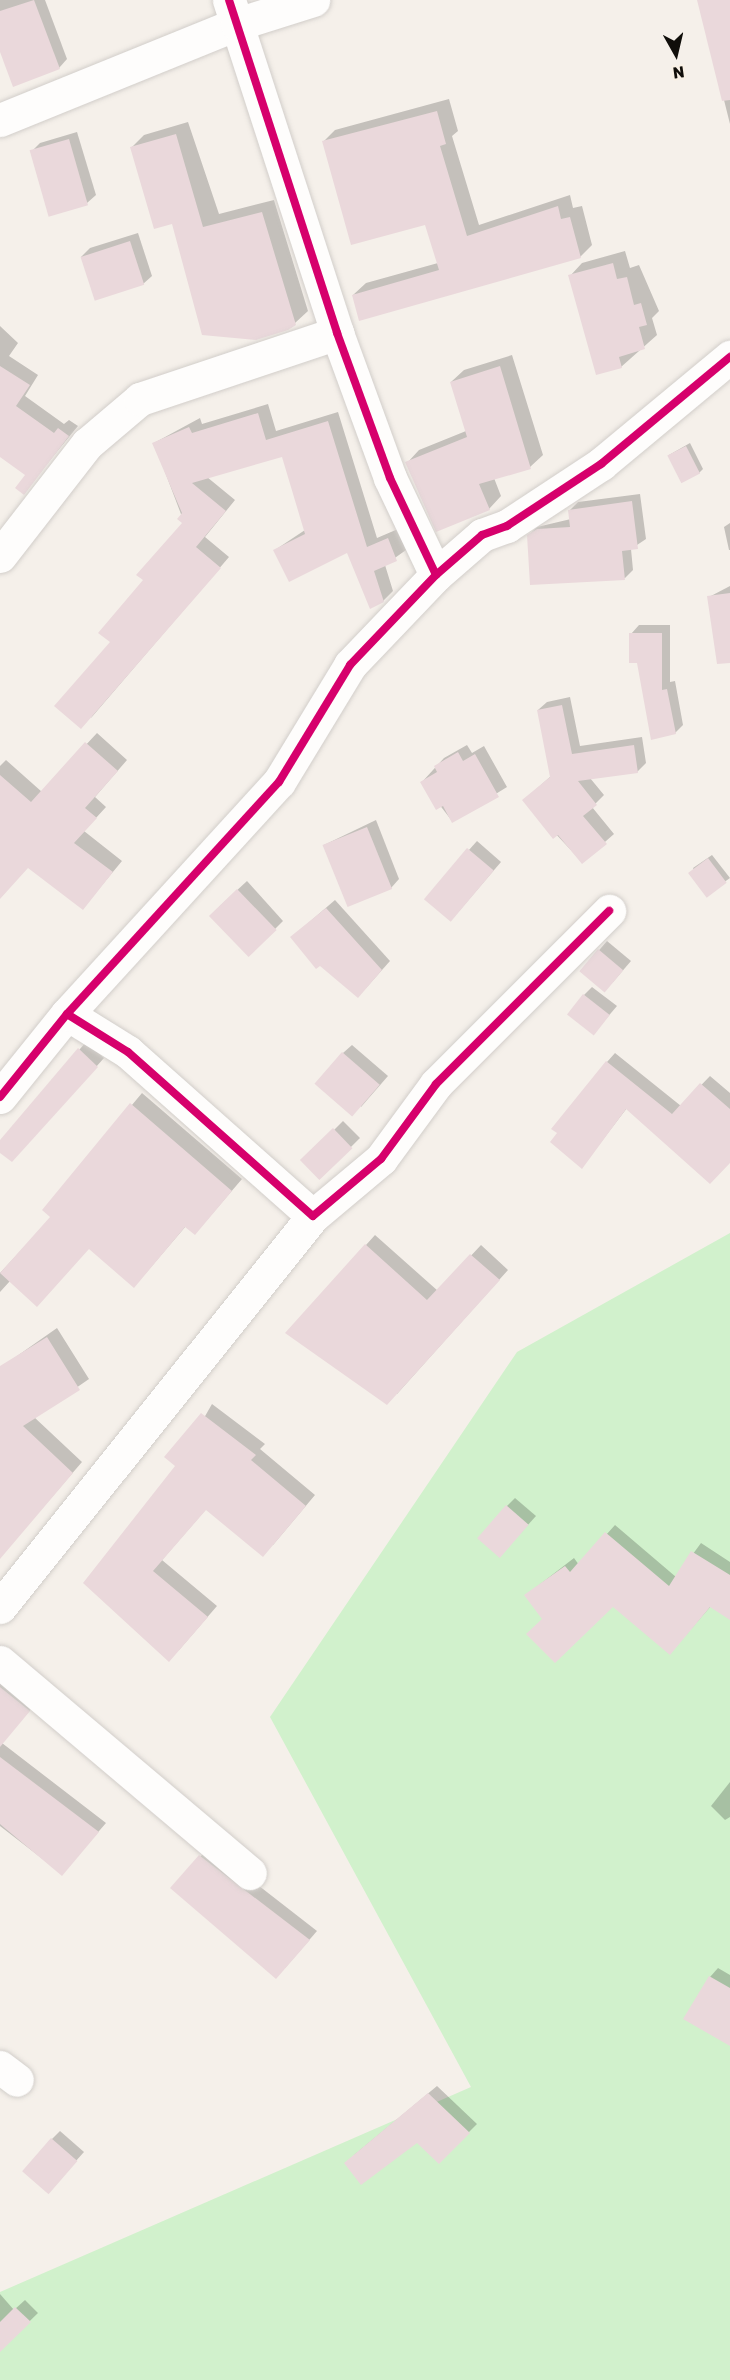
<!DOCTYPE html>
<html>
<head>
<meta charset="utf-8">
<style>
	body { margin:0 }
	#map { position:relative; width:730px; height:2380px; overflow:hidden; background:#f5f0ea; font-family:Rubik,sans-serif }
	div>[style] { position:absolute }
	.green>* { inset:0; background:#d1f1cc }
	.shadow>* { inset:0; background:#0003; transform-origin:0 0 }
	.building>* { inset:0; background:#ead8db; transform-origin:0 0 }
	.roads { filter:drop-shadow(0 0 2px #d2ceca) drop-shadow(0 0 2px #d2ceca) }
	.minor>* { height:33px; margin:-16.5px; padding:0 16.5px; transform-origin:16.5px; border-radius:16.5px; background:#fefdfc }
	.cycleway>* { height:8px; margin:-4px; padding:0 4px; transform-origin:4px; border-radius:4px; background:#d6006c }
	span { translate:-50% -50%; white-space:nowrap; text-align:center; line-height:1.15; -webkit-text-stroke:4.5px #f9f1e6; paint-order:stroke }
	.north { position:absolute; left:646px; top:24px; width:60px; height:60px; -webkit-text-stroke:4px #f9f1e6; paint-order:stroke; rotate:172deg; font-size:16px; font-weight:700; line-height:24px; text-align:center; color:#100e0a }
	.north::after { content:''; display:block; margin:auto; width:21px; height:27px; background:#100e0a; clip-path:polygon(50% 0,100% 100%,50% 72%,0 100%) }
</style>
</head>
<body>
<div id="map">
	<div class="green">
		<i style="clip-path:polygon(730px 1233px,730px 2380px,0 2380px,0 2292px,471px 2087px,270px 1717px,517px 1352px)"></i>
	</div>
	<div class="shadow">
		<i style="clip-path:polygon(0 0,45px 0,67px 59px,59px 68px,0 48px)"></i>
		<i style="clip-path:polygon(699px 0,730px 0,730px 124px)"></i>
		<i style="clip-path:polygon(449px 99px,458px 131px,452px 136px,479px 225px,570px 195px,573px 208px,582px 206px,592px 245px,580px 257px,353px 295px,366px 283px,438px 263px,426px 223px,323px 142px,335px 130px)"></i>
		<i style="clip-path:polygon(188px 122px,219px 214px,274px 200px,308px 311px,295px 323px,173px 222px,132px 147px,144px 135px)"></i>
		<i style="clip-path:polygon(77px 132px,96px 195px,87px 203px,32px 151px,40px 143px)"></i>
		<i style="clip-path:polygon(138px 233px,152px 276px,143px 284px,81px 257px,90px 248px)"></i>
		<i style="clip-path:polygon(625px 251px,630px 268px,639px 265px,659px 311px,652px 318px,657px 335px,621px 367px,570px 276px,582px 263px)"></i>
		<i style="clip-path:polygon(0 326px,18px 343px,9px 356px,38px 375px,25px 396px,64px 424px,69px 420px,78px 426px,23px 493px,27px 475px,0 455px)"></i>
		<i style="clip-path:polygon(512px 355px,543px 455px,530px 467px,494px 478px,501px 496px,489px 509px,407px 463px,419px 450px,466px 431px,451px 382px,464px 370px)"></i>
		<i style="clip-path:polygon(268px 404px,276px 431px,338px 412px,377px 538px,398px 529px,406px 550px,385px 565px,393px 591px,383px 601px,348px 551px,275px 550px,305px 530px,283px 455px,207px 477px,235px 500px,205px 537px,229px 557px,91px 718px,112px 642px,184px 522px,154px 443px,200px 418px,202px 424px)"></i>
		<i style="clip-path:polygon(690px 443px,703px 469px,699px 473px,669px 455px)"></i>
		<i style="clip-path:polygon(640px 494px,646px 539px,631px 549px,633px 570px,625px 578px,532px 583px,528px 536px,537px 527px,571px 519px,570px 510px,578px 502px)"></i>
		<i style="clip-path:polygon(730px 523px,730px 550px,729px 550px,724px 527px)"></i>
		<i style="clip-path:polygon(730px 586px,730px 621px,709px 597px)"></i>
		<i style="clip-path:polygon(639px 625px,670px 625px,670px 682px,675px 681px,683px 725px,675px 733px,638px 661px,631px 634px)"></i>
		<i style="clip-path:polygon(570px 697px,580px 746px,642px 737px,646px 763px,637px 772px,590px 778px,604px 795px,592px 807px,614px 834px,582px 862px,524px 800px,551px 776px,538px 710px,547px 702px)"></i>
		<i style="clip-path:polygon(97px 733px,127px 760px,95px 797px,106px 807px,84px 831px,122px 861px,83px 908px,28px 866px,0 898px,0 766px,6px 760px,42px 792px)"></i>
		<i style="clip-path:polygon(467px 745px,472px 753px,484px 746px,507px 787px,452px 821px,422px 782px,444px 758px)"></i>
		<i style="clip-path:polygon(376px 820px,399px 879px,391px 888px,324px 845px)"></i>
		<i style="clip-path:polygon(477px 841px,501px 862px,459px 911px,426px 898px)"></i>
		<i style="clip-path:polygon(712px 855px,730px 878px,706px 895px,693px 868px)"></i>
		<i style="clip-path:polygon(247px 881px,283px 921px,275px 929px,219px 907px)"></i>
		<i style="clip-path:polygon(335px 900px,390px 961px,366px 988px,292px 937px)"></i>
		<i style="clip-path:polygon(607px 941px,631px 961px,613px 982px,581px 971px)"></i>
		<i style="clip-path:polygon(592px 987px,617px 1006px,594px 1033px,584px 995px)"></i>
		<i style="clip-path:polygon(86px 1042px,104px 1058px,19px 1153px,0 1151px,0 1142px)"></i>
		<i style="clip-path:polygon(352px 1045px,388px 1076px,361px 1107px,343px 1053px)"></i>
		<i style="clip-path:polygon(615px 1053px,681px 1106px,710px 1076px,730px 1093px,730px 1162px,627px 1108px,582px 1167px,607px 1062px)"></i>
		<i style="clip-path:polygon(142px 1093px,242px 1179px,206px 1221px,186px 1226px,145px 1274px,89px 1248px,10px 1281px,0 1292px,0 1273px,52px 1217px,44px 1210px)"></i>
		<i style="left:343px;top:1121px;width:24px;height:57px;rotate:45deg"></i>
		<i style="clip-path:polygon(375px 1235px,438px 1291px,481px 1245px,508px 1270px,397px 1394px,366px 1245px)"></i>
		<i style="clip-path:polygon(57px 1328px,89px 1379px,34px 1417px,82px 1462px,0 1557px,0 1368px)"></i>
		<i style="clip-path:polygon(212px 1404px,265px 1444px,260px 1449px,315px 1495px,273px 1545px,207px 1508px,162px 1560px,217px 1606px,179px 1650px,85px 1582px,177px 1465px)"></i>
		<i style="clip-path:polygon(515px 1498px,536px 1516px,508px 1547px,507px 1506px)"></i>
		<i style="clip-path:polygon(615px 1525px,676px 1577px,701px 1543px,730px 1562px,730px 1614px,711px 1606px,678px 1644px,613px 1605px,544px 1619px,526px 1595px,574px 1558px,579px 1565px)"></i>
		<i style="clip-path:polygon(0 1671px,37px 1702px,2px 1743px,106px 1823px,62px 1874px,0 1826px)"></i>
		<i style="clip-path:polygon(730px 1782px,730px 1817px,725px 1820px,711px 1806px)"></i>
		<i style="clip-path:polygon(209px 1847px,317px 1931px,285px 1968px,173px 1888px)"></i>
		<i style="clip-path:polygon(718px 1968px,730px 1975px,730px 2044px,710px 1977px)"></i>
		<i style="clip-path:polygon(437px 2086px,477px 2124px,439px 2162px,417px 2141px,354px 2155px)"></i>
		<i style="clip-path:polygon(60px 2131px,84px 2152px,56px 2183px,52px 2139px)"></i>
		<i style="clip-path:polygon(0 2294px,14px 2310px,25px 2300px,38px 2313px,0 2350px)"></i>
	</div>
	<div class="building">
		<i style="clip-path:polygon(34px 0,60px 69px,13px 87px,0 52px,0 11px)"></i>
		<i style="clip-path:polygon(697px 0,730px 0,730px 100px,722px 101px)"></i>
		<i style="clip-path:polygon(437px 111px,446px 144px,440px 146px,467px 236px,558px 206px,561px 219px,570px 217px,581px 258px,359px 321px,352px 295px,439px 270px,425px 225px,351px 245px,322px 141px)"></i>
		<i style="clip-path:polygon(176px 134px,203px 227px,262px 212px,296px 325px,288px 330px,256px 340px,202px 335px,172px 224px,154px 229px,130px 147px)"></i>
		<i style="left:69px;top:139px;width:69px;height:41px;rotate:74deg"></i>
		<i style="left:130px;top:241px;width:46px;height:52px;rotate:72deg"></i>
		<i style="clip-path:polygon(613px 263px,617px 279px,627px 277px,634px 305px,641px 303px,647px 325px,639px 327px,645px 349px,619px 357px,622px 368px,596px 375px,568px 275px)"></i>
		<i style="clip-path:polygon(0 366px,30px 385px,16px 406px,54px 433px,58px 428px,69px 436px,24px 495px,15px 488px,25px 475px,0 457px)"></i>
		<i style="clip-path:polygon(500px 366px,531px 469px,479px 484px,490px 510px,436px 532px,405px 462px,467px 437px,450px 382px)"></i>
		<i style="clip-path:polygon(258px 413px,266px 440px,328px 421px,367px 547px,388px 538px,397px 561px,374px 571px,384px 602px,370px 609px,347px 553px,289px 582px,273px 550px,305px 534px,282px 457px,192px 483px,226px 511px,196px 547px,221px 568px,81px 729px,54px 706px,110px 642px,98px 633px,143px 580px,136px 575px,182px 523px,177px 519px,182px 513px,152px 443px,189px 427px,192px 433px)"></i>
		<i style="left:686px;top:446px;width:31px;height:21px;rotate:63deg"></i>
		<i style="clip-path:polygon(632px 501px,638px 549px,622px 551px,625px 580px,530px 585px,527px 535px,537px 529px,570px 527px,568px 510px)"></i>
		<i style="clip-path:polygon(730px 593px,730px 663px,717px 664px,707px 596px)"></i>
		<i style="clip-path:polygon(629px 633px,662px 633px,662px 690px,667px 689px,676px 734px,651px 740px,637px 663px,629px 663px)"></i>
		<i style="clip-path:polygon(562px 705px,572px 754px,634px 745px,638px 773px,578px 781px,597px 805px,583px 816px,607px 844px,582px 864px,558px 835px,553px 839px,522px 800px,550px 777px,537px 710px)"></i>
		<i style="clip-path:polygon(85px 742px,118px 771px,85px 808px,97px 818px,74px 843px,113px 872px,83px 910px,28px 868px,0 899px,0 775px,31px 802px)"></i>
		<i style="clip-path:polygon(458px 752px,463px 761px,475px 754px,499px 797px,452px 823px,443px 806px,436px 810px,420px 782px,437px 772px,434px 766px)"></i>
		<i style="left:367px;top:827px;width:67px;height:48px;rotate:68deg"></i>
		<i style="left:467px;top:848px;width:35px;height:67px;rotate:40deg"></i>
		<i style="left:708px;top:858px;width:31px;height:25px;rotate:53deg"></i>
		<i style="left:237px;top:889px;width:57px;height:39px;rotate:46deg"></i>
		<i style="clip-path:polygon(326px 908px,382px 970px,358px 998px,320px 966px,316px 969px,290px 937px)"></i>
		<i style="left:598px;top:949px;width:33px;height:29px;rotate:40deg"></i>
		<i style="left:583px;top:994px;width:34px;height:26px;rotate:38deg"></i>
		<i style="clip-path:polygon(78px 1048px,98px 1067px,12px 1162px,0 1153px,0 1140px)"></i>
		<i style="left:342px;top:1052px;width:50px;height:42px;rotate:41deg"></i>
		<i style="clip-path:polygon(606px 1061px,672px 1114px,700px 1083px,730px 1109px,730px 1163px,710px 1184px,626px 1109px,582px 1169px,550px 1142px,557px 1133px,551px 1129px)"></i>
		<i style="clip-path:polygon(130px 1103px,232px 1191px,195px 1235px,185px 1227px,134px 1288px,89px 1249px,37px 1307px,0 1273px,50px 1217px,42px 1210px)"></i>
		<i style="left:333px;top:1128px;width:28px;height:46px;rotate:46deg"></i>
		<i style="clip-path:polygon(365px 1244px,427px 1300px,470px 1254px,500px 1280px,387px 1405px,285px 1333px)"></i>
		<i style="clip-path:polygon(47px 1337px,80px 1390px,23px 1426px,73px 1473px,0 1559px,0 1366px)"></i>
		<i style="clip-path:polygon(201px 1413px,256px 1455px,251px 1460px,306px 1506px,263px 1557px,206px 1510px,153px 1571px,208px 1617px,169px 1662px,83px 1583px,175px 1466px,164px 1457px)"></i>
		<i style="left:506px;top:1505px;width:30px;height:44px;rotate:41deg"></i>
		<i style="clip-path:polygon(605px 1532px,669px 1586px,691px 1551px,730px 1575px,730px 1620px,710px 1607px,670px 1655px,613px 1607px,555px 1663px,526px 1634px,542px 1619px,524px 1595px,565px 1566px,570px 1572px)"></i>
		<i style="clip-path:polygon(0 1687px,30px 1711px,0 1747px)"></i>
		<i style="clip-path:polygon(0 1757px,99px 1832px,62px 1876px,0 1824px)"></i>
		<i style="clip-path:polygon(199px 1855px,310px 1940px,276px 1979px,170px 1888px)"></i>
		<i style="clip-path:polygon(709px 1976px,730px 1988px,730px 2046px,683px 2019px)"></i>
		<i style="clip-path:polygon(428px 2093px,470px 2133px,439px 2164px,417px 2143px,361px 2185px,344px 2163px)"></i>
		<i style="left:51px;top:2138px;width:35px;height:44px;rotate:41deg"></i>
		<i style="clip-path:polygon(15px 2307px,31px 2322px,0 2352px,0 2322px)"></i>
	</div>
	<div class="roads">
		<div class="minor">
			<i style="left:229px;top:0;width:350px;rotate:72deg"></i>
			<i style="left:337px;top:333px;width:154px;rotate:69.9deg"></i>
			<i style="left:390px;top:478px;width:107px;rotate:64.6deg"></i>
			<i style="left:0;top:120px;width:256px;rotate:-22.1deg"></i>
			<i style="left:237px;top:24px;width:80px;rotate:-17.5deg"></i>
			<i style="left:0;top:556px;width:142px;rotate:-52.2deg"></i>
			<i style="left:87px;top:444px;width:70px;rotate:-40.3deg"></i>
			<i style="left:140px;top:399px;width:208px;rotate:-18.5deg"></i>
			<i style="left:67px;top:1014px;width:72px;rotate:31.9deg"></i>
			<i style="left:128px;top:1052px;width:247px;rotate:41.6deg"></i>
			<i style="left:313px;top:1216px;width:89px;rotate:-40deg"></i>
			<i style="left:381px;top:1159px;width:93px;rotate:-53.7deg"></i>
			<i style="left:436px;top:1084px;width:245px;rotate:-45deg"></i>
			<i style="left:0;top:1097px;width:107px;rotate:-51.1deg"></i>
			<i style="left:67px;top:1014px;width:314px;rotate:-47.6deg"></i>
			<i style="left:279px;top:782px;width:137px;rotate:-58.7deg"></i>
			<i style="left:350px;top:665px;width:124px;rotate:-46.3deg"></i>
			<i style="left:436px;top:575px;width:61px;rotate:-41deg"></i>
			<i style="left:482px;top:535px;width:27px;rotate:-20deg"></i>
			<i style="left:507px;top:526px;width:113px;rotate:-33.4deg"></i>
			<i style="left:601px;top:464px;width:168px;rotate:-39.7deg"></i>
			<i style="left:0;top:1607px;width:501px;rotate:-51.32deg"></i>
			<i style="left:0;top:1662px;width:327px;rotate:40.2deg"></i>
			<i style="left:0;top:2067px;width:21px;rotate:37deg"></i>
		</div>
	</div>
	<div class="cycleway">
		<i style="left:229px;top:0;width:350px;rotate:72deg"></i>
		<i style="left:337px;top:333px;width:154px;rotate:69.9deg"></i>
		<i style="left:390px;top:478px;width:107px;rotate:64.6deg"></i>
		<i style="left:67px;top:1014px;width:72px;rotate:31.9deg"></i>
		<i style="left:128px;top:1052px;width:247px;rotate:41.6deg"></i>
		<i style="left:313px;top:1216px;width:89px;rotate:-40deg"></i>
		<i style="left:381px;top:1159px;width:93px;rotate:-53.7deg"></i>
		<i style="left:436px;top:1084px;width:245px;rotate:-45deg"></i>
		<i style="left:0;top:1097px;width:107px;rotate:-51.1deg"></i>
		<i style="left:67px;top:1014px;width:314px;rotate:-47.6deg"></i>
		<i style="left:279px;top:782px;width:137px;rotate:-58.7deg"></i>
		<i style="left:350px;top:665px;width:124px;rotate:-46.3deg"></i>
		<i style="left:436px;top:575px;width:61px;rotate:-41deg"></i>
		<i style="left:482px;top:535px;width:27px;rotate:-20deg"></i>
		<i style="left:507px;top:526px;width:113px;rotate:-33.4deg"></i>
		<i style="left:601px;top:464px;width:168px;rotate:-39.7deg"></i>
	</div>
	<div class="north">N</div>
</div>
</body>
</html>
